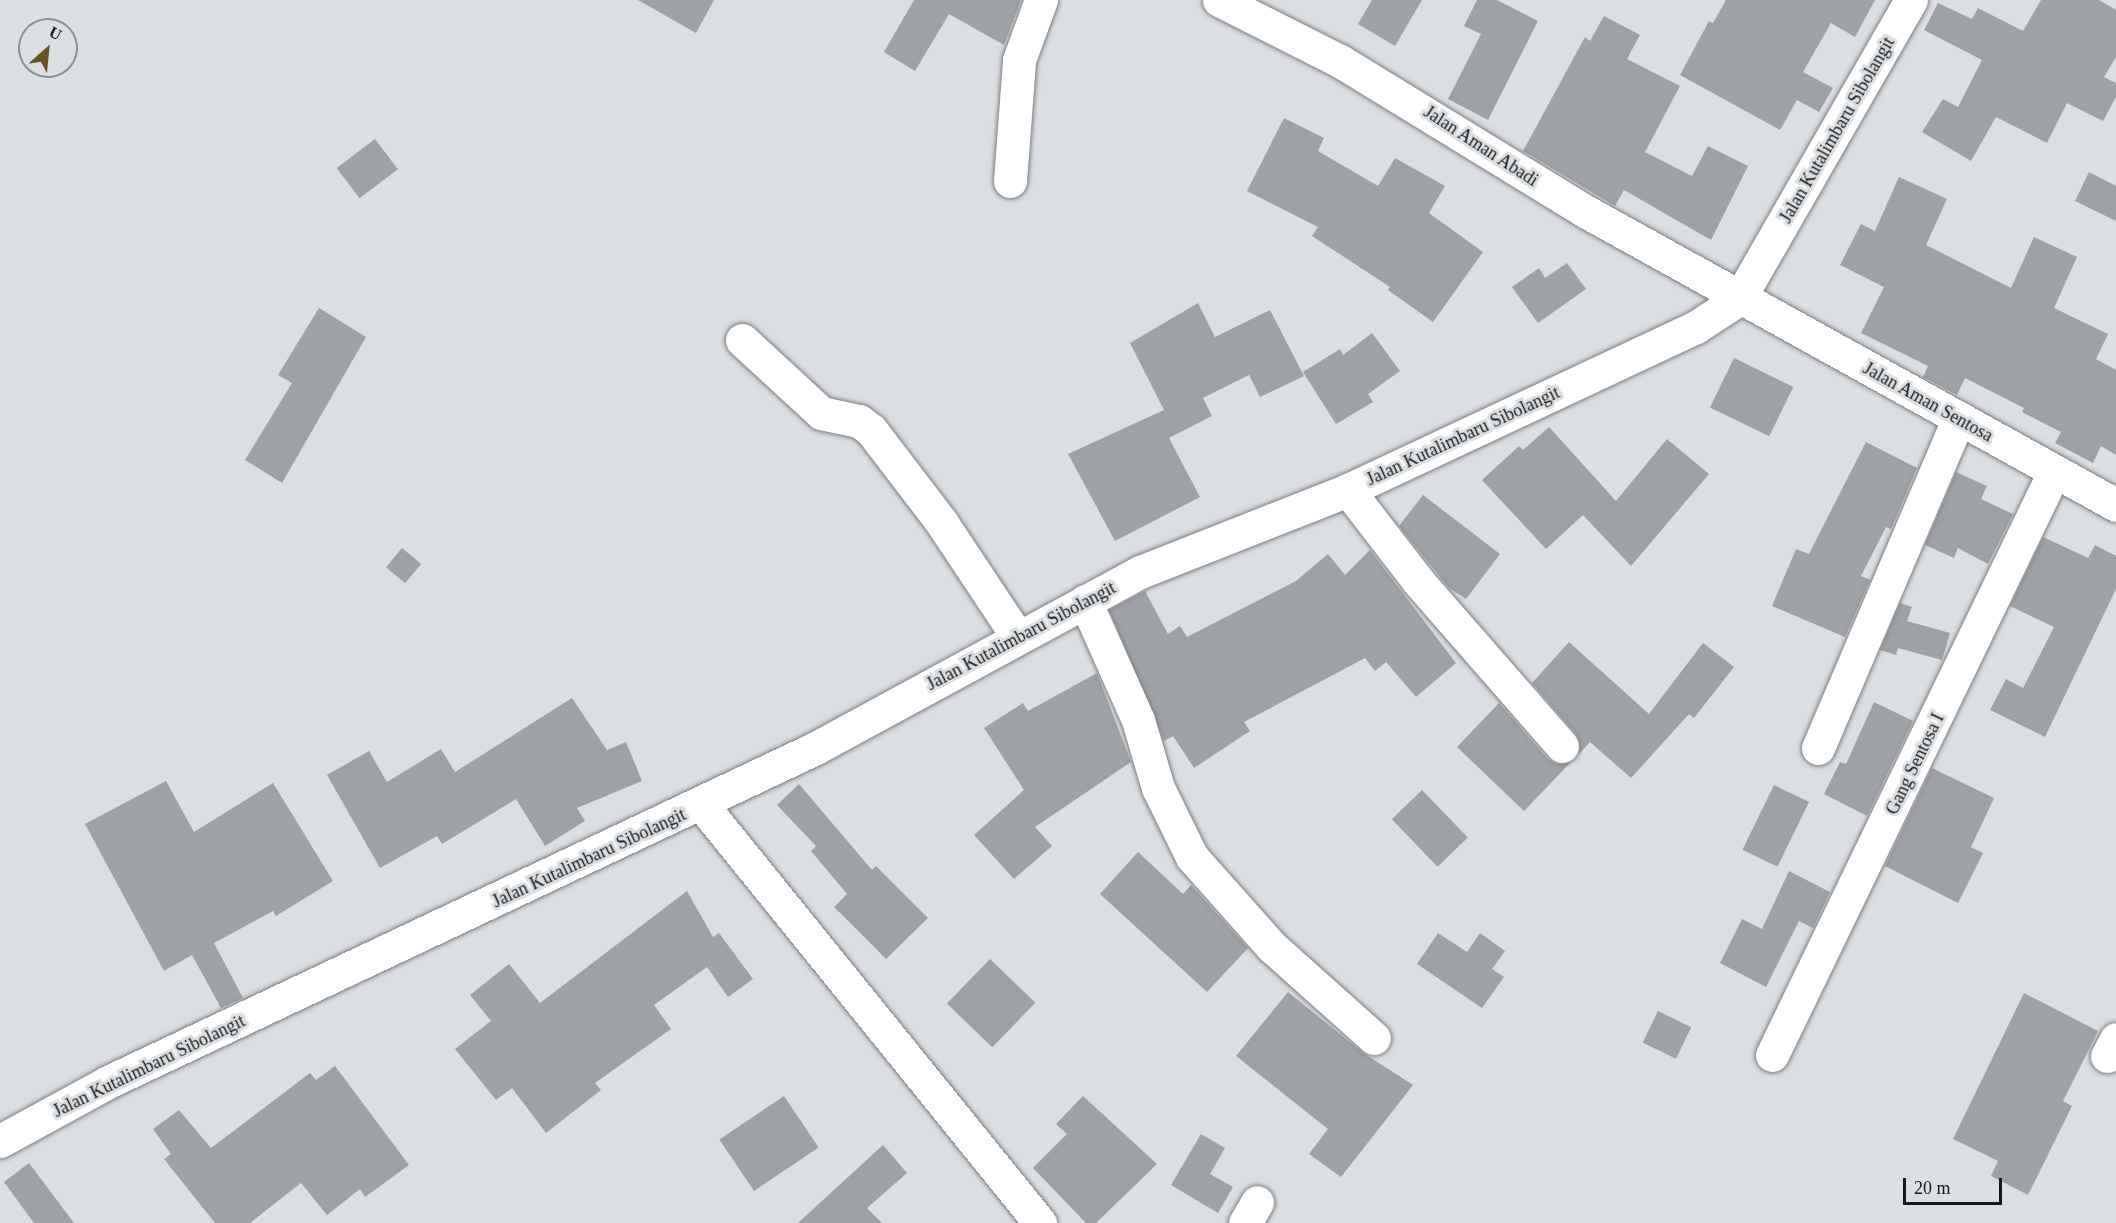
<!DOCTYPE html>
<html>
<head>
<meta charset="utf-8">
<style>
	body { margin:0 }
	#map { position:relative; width:2116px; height:1223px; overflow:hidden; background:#dbdfe2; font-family:Georgia,serif }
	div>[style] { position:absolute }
	.building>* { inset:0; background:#9ea2a5; transform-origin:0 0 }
	.roads { filter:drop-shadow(0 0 2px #7c7f82) drop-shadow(0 0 2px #7c7f82) }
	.minor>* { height:33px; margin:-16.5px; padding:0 16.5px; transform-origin:16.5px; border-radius:16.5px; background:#fff }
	span { translate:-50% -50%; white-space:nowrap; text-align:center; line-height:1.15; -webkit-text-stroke:6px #dbdfe2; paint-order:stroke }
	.street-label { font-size:18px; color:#161819 }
	.north { position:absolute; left:18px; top:18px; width:60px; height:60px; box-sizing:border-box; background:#dbdfe2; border:2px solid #8c8f92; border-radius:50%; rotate:27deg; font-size:16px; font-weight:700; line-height:24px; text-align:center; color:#161819 }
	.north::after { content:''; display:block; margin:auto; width:21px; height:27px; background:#675422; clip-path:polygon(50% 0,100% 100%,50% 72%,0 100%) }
	.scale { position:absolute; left:1903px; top:1178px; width:99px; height:27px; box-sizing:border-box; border:3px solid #161819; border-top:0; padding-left:8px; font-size:18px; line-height:21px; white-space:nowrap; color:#161819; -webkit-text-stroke:4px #dbdfe2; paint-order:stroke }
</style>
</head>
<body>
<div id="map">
	<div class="building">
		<i style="clip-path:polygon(638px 0,714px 0,696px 33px)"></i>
		<i style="clip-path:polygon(914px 0,1021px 0,1004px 45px,949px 14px,915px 71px,884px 52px)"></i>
		<i style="clip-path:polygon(1372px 0,1422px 0,1395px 46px,1358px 24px)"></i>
		<i style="clip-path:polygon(1477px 0,1497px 0,1538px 21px,1488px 120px,1448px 99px,1481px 34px,1464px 26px)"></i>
		<i style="clip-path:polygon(1726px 0,1875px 0,1855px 37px,1831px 23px,1803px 72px,1833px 88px,1819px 112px,1797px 100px,1780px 130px,1680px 75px,1709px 21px,1713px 23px)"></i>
		<i style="clip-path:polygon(2041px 0,2099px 0,2116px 10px,2116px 57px,2104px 77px,2116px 83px,2116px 97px,2103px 121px,2067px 103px,2047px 143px,1996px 117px,1971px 161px,1922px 132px,1943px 99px,1958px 107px,1982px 60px,1924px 30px,1938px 3px,1972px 19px,1978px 8px,2023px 31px)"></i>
		<i style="clip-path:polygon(1604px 16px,1640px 35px,1627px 59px,1680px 86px,1645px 152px,1692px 176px,1708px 146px,1748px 166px,1711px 240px,1624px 190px,1615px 206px,1523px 151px,1585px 37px,1590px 41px)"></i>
		<i style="clip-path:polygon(1284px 118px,1324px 138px,1318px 151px,1378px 186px,1395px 158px,1445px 186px,1429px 213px,1483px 252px,1433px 322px,1388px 290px,1390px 287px,1312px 236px,1318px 227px,1247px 191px)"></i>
		<i style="left:375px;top:139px;width:38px;height:48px;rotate:53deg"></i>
		<i style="clip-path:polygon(2089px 172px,2116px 186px,2116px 221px,2075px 201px)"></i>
		<i style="clip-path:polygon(1899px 177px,1947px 199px,1926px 245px,2011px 288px,2034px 237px,2077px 257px,2054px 308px,2108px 334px,2096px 359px,2116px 370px,2116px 455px,2101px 446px,2093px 463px,2055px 443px,2061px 432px,2022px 412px,2024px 408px,1965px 378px,1957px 395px,1923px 377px,1928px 366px,1861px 333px,1884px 287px,1840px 265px,1861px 224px,1875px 231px)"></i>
		<i style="clip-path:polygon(1567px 263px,1586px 289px,1538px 323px,1512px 287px,1539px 268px,1545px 278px)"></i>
		<i style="clip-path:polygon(1198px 303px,1215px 337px,1270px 310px,1304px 376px,1260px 397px,1249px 375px,1203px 398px,1212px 416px,1169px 438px,1200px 497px,1115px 541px,1068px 454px,1164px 410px,1130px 343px)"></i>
		<i style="clip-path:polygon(319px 308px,366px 337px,282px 483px,245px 460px,292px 383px,278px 375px)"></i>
		<i style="clip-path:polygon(1372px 333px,1400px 371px,1368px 394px,1373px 402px,1336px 424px,1303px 372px,1340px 349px,1343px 355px)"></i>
		<i style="left:1734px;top:358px;width:66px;height:55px;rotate:26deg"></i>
		<i style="clip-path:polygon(1549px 427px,1616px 501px,1667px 439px,1709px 474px,1631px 566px,1583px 515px,1546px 549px,1482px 480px,1519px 446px,1523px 450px)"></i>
		<i style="clip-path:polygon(1866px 442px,1917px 468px,1891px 529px,1886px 527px,1861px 576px,1870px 580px,1845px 637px,1772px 606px,1796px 549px,1809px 554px)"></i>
		<i style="clip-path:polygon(1956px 472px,1987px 486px,1981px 499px,2013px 514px,1988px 564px,1958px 548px,1954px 558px,1925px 545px)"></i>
		<i style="clip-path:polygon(1423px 495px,1500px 554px,1466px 599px,1449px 588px,1399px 526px)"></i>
		<i style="clip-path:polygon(2043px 537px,2088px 558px,2095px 545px,2116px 556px,2116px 589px,2045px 737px,1990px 710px,2006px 679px,2023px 688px,2054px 627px,2010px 606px)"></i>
		<i style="left:402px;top:548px;width:25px;height:25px;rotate:40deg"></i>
		<i style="clip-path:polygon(1370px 550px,1456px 663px,1416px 697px,1386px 662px,1375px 671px,1365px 658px,1244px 722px,1250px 731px,1194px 768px,1173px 736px,1164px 741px,1109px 610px,1145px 591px,1168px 634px,1180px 626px,1187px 637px,1296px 581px,1328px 554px,1345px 575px)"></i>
		<i style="clip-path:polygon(1900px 603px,1912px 607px,1907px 621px,1950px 633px,1942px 660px,1898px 648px,1896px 655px,1880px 650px)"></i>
		<i style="clip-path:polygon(1569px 642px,1649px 714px,1703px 643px,1734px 667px,1694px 718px,1689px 714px,1631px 778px,1590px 742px,1579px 754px,1576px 734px,1532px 683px)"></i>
		<i style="clip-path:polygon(1097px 673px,1131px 762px,1035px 827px,1052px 846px,1014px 879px,974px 835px,1024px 790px,984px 728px,1023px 703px,1028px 711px)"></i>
		<i style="clip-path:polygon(572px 698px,607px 750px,626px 742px,642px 781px,577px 808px,585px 821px,545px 846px,516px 799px,442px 844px,437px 836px,380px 868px,327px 775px,369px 751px,387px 782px,441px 749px,455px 772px)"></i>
		<i style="clip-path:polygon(1874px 702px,1913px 721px,1867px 816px,1824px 794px,1840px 762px,1846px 764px)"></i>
		<i style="clip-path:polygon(1499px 703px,1548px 759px,1557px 764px,1571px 762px,1524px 811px,1457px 747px)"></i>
		<i style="clip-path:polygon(1932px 768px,1994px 798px,1971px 847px,1983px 853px,1958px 903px,1885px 866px)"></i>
		<i style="clip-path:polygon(166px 781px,194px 832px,273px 783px,333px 881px,276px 916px,273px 911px,214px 943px,243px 998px,221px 1008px,192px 955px,164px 971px,85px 824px)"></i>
		<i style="clip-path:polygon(799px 784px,872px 870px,876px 866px,928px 918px,886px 959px,834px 907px,847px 894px,811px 851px,816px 846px,777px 805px)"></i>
		<i style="left:1774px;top:785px;width:39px;height:72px;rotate:26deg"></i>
		<i style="left:1422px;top:790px;width:66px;height:42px;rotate:46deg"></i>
		<i style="clip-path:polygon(1138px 852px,1183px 894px,1191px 885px,1248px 948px,1207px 992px,1100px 894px)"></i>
		<i style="clip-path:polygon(1789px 871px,1830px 892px,1813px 928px,1799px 921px,1766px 987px,1720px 963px,1742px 919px,1762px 929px)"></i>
		<i style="clip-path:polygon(687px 891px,713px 937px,719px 933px,753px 979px,728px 997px,707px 967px,654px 1005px,671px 1029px,595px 1083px,601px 1090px,546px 1133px,512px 1088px,496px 1100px,455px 1049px,491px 1021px,470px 995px,509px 964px,540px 1003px)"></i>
		<i style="clip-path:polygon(1438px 933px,1467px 952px,1480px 933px,1505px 951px,1492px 969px,1504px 977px,1482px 1008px,1417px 964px)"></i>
		<i style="left:990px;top:959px;width:63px;height:62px;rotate:44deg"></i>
		<i style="clip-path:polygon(1288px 992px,1362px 1052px,1413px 1085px,1341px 1177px,1309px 1154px,1328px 1129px,1236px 1056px)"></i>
		<i style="clip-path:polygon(2024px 993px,2098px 1031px,2063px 1101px,2072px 1106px,2028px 1195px,1991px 1176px,1998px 1161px,1953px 1139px)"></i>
		<i style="left:1658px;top:1011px;width:37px;height:35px;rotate:26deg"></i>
		<i style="clip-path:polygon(335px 1066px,409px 1165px,365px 1197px,360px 1189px,327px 1215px,301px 1183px,250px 1223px,215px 1223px,164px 1159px,171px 1154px,153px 1129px,179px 1110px,211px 1148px,310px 1073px,316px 1080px)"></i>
		<i style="left:784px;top:1096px;width:62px;height:78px;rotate:56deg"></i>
		<i style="clip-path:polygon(1083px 1096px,1157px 1164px,1096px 1223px,1086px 1223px,1033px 1168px,1067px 1134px,1056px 1124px)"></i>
		<i style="clip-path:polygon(1201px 1134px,1225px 1148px,1210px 1174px,1233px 1187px,1218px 1213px,1171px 1185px)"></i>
		<i style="clip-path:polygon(883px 1145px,907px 1173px,867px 1208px,882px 1223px,798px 1223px)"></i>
		<i style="clip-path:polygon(29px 1163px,74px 1223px,34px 1223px,4px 1182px)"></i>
	</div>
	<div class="roads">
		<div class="minor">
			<i style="left:1219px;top:0;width:136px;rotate:26.8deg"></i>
			<i style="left:1340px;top:61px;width:285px;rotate:31.5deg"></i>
			<i style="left:1583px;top:210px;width:609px;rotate:28.96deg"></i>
			<i style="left:1010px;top:181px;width:121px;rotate:-85.7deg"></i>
			<i style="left:1019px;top:60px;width:64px;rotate:-69.9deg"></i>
			<i style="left:742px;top:340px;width:108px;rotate:42.7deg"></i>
			<i style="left:821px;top:413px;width:39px;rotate:12deg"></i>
			<i style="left:859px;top:421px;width:15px;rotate:37deg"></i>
			<i style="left:871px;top:430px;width:117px;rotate:52.6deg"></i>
			<i style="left:942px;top:523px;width:136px;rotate:56.4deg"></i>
			<i style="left:1348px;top:490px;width:115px;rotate:52.4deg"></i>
			<i style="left:1418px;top:581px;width:219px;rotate:48.9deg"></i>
			<i style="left:1085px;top:601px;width:130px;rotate:66deg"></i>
			<i style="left:1138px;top:720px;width:71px;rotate:73.6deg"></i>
			<i style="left:1158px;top:788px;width:77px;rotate:63.8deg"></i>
			<i style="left:1192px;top:857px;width:119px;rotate:48.4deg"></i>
			<i style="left:1271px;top:946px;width:138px;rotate:41.8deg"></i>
			<i style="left:1818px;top:748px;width:359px;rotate:-66.9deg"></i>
			<i style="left:702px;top:805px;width:538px;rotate:51.04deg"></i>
			<i style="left:1772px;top:1055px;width:648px;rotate:-64.19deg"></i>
			<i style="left:2107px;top:1056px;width:19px;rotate:-62deg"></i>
			<i style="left:0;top:1141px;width:123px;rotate:-28.6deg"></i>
			<i style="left:108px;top:1082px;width:783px;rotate:-25.26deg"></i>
			<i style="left:816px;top:748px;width:369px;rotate:-28.5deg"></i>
			<i style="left:1140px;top:572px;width:224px;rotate:-21.5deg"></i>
			<i style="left:1348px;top:490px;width:384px;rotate:-25.1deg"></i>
			<i style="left:1696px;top:327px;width:51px;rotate:-33.1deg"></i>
			<i style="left:1739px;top:299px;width:345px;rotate:-60.1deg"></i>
			<i style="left:1245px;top:1223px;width:24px;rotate:-60deg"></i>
		</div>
	</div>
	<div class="street-label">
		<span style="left:1837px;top:130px;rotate:-60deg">Jalan Kutalimbaru Sibolangit</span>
		<span style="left:1481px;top:146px;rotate:33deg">Jalan Aman Abadi</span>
		<span style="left:1928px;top:402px;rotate:29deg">Jalan Aman Sentosa</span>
		<span style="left:1463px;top:436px;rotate:-25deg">Jalan Kutalimbaru Sibolangit</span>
		<span style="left:1021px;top:636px;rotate:-28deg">Jalan Kutalimbaru Sibolangit</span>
		<span style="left:1915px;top:764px;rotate:-64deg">Gang Sentosa I</span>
		<span style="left:589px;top:858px;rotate:-25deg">Jalan Kutalimbaru Sibolangit</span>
		<span style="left:149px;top:1066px;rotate:-26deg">Jalan Kutalimbaru Sibolangit</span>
	</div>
	<div class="north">U</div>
	<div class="scale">20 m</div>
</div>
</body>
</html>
